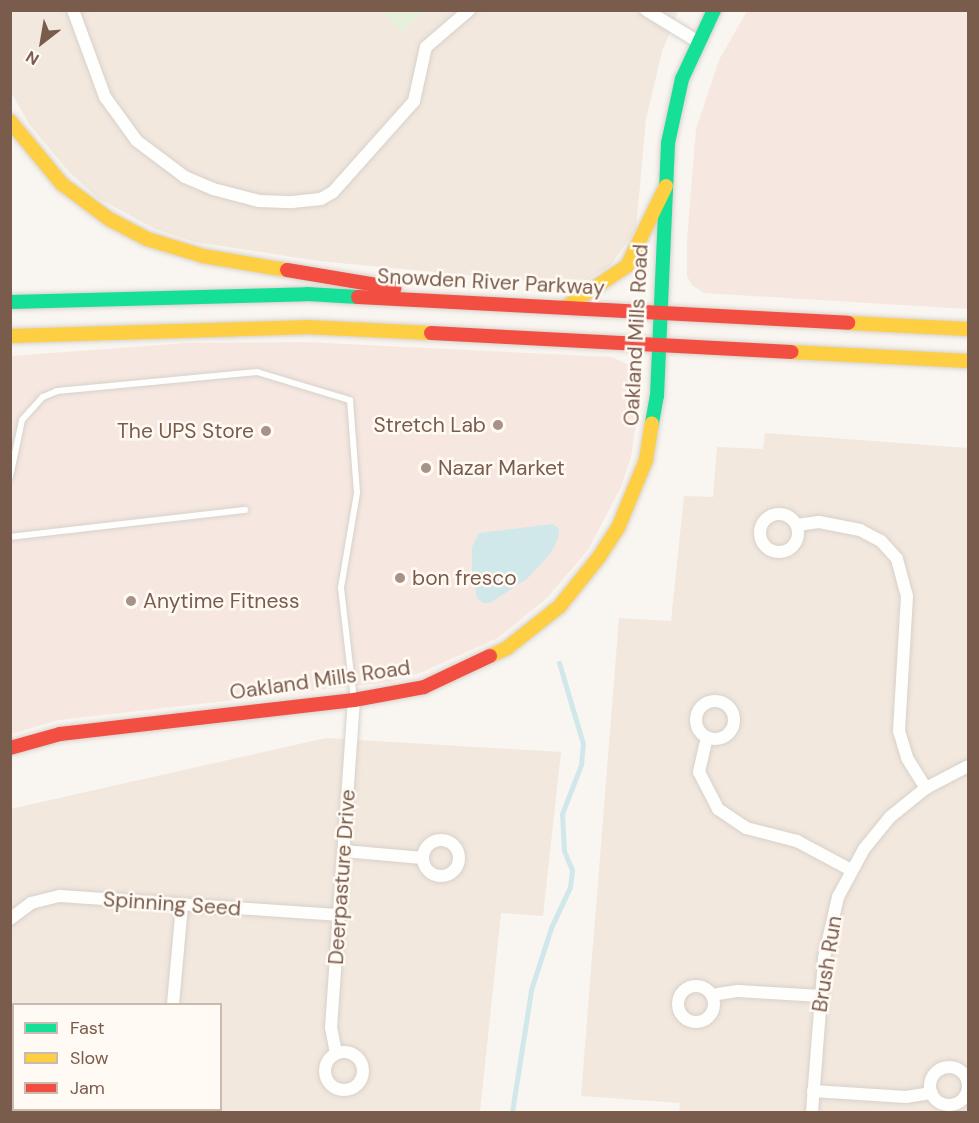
<!DOCTYPE html>
<html>
<head>
<meta charset="utf-8">
<style>
	body { margin:0 }
	#map { position:relative; width:979px; height:1123px; overflow:hidden; background:#f9f5f0; font-family:"DM Sans",sans-serif }
	div>[style] { position:absolute }
	.residential>* { inset:0; background:#f2e8de }
	.commercial>* { inset:0; background:#f6e8e1 }
	.green>* { inset:0; background:#e7f0db }
	.water>* { inset:0; background:#d0e8ea }
	.stream>* { height:4.5px; margin:-2.25px; padding:0 2.25px; transform-origin:2.25px; border-radius:2.25px; background:#d0e8ea }
	.roads { filter:drop-shadow(0 0 2px #d7d1cb) drop-shadow(0 0 2px #d7d1cb) }
	.lane>* { height:6px; margin:-3px; padding:0 3px; transform-origin:3px; border-radius:3px; background:#fefefd }
	.street>* { height:12px; margin:-6px; padding:0 6px; transform-origin:6px; border-radius:6px; background:#fefefd }
	.street>.ring { margin:-6px; padding:0; box-sizing:content-box; background:none; border:12px solid #fefefd; border-radius:50% }
	.fast>* { height:14px; margin:-7px; padding:0 7px; transform-origin:7px; border-radius:7px; background:#16e098 }
	.slow>* { height:14px; margin:-7px; padding:0 7px; transform-origin:7px; border-radius:7px; background:#ffcf43 }
	.jam>* { height:14px; margin:-7px; padding:0 7px; transform-origin:7px; border-radius:7px; background:#f24e42 }
	.dots>* { width:16px; height:16px; translate:-50% -50%; box-sizing:border-box; border:3px solid #fffaf3; border-radius:50% }
	span { translate:-50% -50%; white-space:nowrap; text-align:center; line-height:1.15; -webkit-text-stroke:5px #fffaf3; paint-order:stroke }
	.street-label { font-size:21px; color:#7a5c4d }
	.poi-label { font-size:21px; color:#7a5c4d }
	.right { translate:-100% -50%; text-align:right }
	.left { translate:0 -50%; text-align:left }
	.frame { position:absolute; inset:0; border:12px solid #7a5c4d; pointer-events:none }
	.legend { position:absolute; left:12px; top:1003px; width:210px; height:108px; box-sizing:border-box; background:#fffaf3; border:2px solid #cabbb1; margin:0; padding:8px 10px; list-style:none; font-size:18px; color:#7a5c4d }
	.legend li { display:flex; align-items:center; gap:12px; height:30px }
	.legend b { width:30px; border:2px solid #cabbb1 }
	.north { position:absolute; left:12px; top:12px; width:60px; height:60px; -webkit-text-stroke:4px #fffaf3; paint-order:stroke; rotate:211deg; font-size:16px; font-weight:700; line-height:24px; text-align:center; color:#7a5c4d }
	.north::after { content:''; display:block; margin:auto; width:21px; height:27px; background:#7a5c4d; clip-path:polygon(50% 0,100% 100%,50% 72%,0 100%) }
</style>
</head>
<body>
<div id="map">
	<div class="residential">
		<i style="clip-path:polygon(10px 11px,678px 11px,662px 52px,646px 119px,636px 229px,610px 266px,583px 282px,569px 285px,319px 261px,195px 242px,155px 229px,98px 198px,69px 172px,29px 124px,11px 92px)"></i>
		<i style="clip-path:polygon(765px 433px,968px 448px,968px 1112px,679px 1112px,680px 1103px,581px 1096px,619px 618px,671px 621px,684px 496px,713px 497px,717px 447px,763px 449px)"></i>
		<i style="clip-path:polygon(evenodd,326px 738px,561px 752px,543px 916px,501px 913px,480px 1112px,11px 1112px,10px 809px,326px 738px,14px 1004px,220px 1004px,220px 1110px,14px 1110px,14px 1004px)"></i>
	</div>
	<div class="commercial">
		<i style="clip-path:polygon(747px 11px,968px 11px,968px 309px,704px 293px,692px 285px,687px 276px,687px 239px,696px 129px,719px 60px)"></i>
		<i style="clip-path:polygon(305px 342px,612px 357px,633px 367px,641px 379px,641px 391px,631px 457px,621px 487px,588px 550px,547px 598px,498px 638px,420px 673px,390px 682px,59px 720px,11px 734px,11px 356px,187px 343px)"></i>
	</div>
	<div class="green">
		<i style="clip-path:polygon(381px 11px,425px 11px,401px 32px)"></i>
	</div>
	<div class="water">
		<i style="clip-path:polygon(552px 524px,559px 528px,558px 539px,550px 554px,527px 579px,490px 603px,483px 603px,477px 598px,472px 574px,472px 547px,479px 533px)"></i>
	</div>
	<div class="stream">
		<i style="left:512px;top:1112px;width:123px;rotate:-81.1deg"></i>
		<i style="left:531px;top:990px;width:65px;rotate:-72.1deg"></i>
		<i style="left:551px;top:928px;width:45px;rotate:-65.1deg"></i>
		<i style="left:570px;top:887px;width:17px;rotate:-83deg"></i>
		<i style="left:572px;top:870px;width:21px;rotate:-113deg"></i>
		<i style="left:564px;top:851px;width:37px;rotate:-93deg"></i>
		<i style="left:562px;top:814px;width:53px;rotate:-68.8deg"></i>
		<i style="left:581px;top:765px;width:21px;rotate:-85deg"></i>
		<i style="left:583px;top:744px;width:84px;rotate:-106.5deg"></i>
	</div>
	<div class="roads">
		<div class="lane">
			<i style="left:10px;top:477px;width:58px;rotate:-78.1deg"></i>
			<i style="left:22px;top:420px;width:31px;rotate:-48deg"></i>
			<i style="left:43px;top:397px;width:15px;rotate:-23deg"></i>
			<i style="left:57px;top:391px;width:201px;rotate:-5.4deg"></i>
			<i style="left:257px;top:372px;width:97px;rotate:16.8deg"></i>
			<i style="left:350px;top:400px;width:93px;rotate:85.7deg"></i>
			<i style="left:357px;top:493px;width:96px;rotate:99.6deg"></i>
			<i style="left:341px;top:588px;width:113px;rotate:83.4deg"></i>
			<i style="left:10px;top:537px;width:237px;rotate:-6.6deg"></i>
		</div>
		<div class="street">
			<i style="left:73px;top:10px;width:93px;rotate:69.8deg"></i>
			<i style="left:105px;top:97px;width:54px;rotate:54deg"></i>
			<i style="left:137px;top:141px;width:60px;rotate:36.9deg"></i>
			<i style="left:185px;top:177px;width:30px;rotate:23deg"></i>
			<i style="left:213px;top:189px;width:48px;rotate:14.6deg"></i>
			<i style="left:259px;top:201px;width:33px;rotate:2deg"></i>
			<i style="left:292px;top:202px;width:29px;rotate:-6deg"></i>
			<i style="left:321px;top:199px;width:14px;rotate:-30deg"></i>
			<i style="left:333px;top:192px;width:122px;rotate:-48.3deg"></i>
			<i style="left:414px;top:101px;width:55px;rotate:-77.5deg"></i>
			<i style="left:426px;top:47px;width:57px;rotate:-40.7deg"></i>
			<i style="left:646px;top:10px;width:60px;rotate:31.3deg"></i>
			<i class="ring" style="left:760px;top:514px;width:26px;height:26px"></i>
			<i style="left:797px;top:525px;width:22px;rotate:-8deg"></i>
			<i style="left:819px;top:522px;width:42px;rotate:11deg"></i>
			<i style="left:860px;top:530px;width:24px;rotate:28deg"></i>
			<i style="left:881px;top:541px;width:24px;rotate:48deg"></i>
			<i style="left:897px;top:559px;width:38px;rotate:75deg"></i>
			<i style="left:907px;top:596px;width:135px;rotate:93.4deg"></i>
			<i style="left:899px;top:731px;width:28px;rotate:73deg"></i>
			<i style="left:907px;top:758px;width:36px;rotate:58deg"></i>
			<i class="ring" style="left:696px;top:701px;width:26px;height:26px"></i>
			<i style="left:707px;top:737px;width:36px;rotate:103deg"></i>
			<i style="left:699px;top:772px;width:42px;rotate:62.8deg"></i>
			<i style="left:718px;top:809px;width:34px;rotate:34deg"></i>
			<i style="left:746px;top:828px;width:53px;rotate:14.3deg"></i>
			<i style="left:797px;top:841px;width:61px;rotate:28.2deg"></i>
			<i class="ring" style="left:423px;top:840px;width:24px;height:24px"></i>
			<i style="left:344px;top:851px;width:79px;rotate:5.1deg"></i>
			<i style="left:10px;top:919px;width:26px;rotate:-37deg"></i>
			<i style="left:31px;top:903px;width:30px;rotate:-14deg"></i>
			<i style="left:60px;top:896px;width:281px;rotate:3.9deg"></i>
			<i class="ring" style="left:678px;top:986px;width:24px;height:24px"></i>
			<i style="left:712px;top:995px;width:26px;rotate:-9deg"></i>
			<i style="left:738px;top:991px;width:82px;rotate:3.5deg"></i>
			<i style="left:173px;top:1004px;width:99px;rotate:-84.8deg"></i>
			<i class="ring" style="left:325px;top:1052px;width:26px;height:26px"></i>
			<i style="left:336px;top:1053px;width:25px;rotate:-101deg"></i>
			<i style="left:331px;top:1028px;width:329px;rotate:-86deg"></i>
			<i class="ring" style="left:930px;top:1067px;width:26px;height:26px"></i>
			<i style="left:813px;top:1091px;width:93px;rotate:3.7deg"></i>
			<i style="left:906px;top:1097px;width:26px;rotate:-9deg"></i>
			<i style="left:812px;top:1112px;width:154px;rotate:-85.5deg"></i>
			<i style="left:824px;top:958px;width:63px;rotate:-77.1deg"></i>
			<i style="left:838px;top:897px;width:55px;rotate:-61.6deg"></i>
			<i style="left:864px;top:849px;width:41px;rotate:-50.9deg"></i>
			<i style="left:890px;top:817px;width:46px;rotate:-38.9deg"></i>
			<i style="left:926px;top:788px;width:47px;rotate:-27.6deg"></i>
		</div>
		<div class="fast">
			<i style="left:10px;top:302px;width:297px;rotate:-1.5deg"></i>
			<i style="left:307px;top:294px;width:51px;rotate:3.4deg"></i>
			<i style="left:652px;top:423px;width:27px;rotate:-80deg"></i>
			<i style="left:657px;top:396px;width:253px;rotate:-87.5deg"></i>
			<i style="left:668px;top:143px;width:66px;rotate:-77.7deg"></i>
			<i style="left:682px;top:79px;width:76px;rotate:-65.1deg"></i>
		</div>
		<div class="slow">
			<i style="left:10px;top:121px;width:82px;rotate:50.5deg"></i>
			<i style="left:62px;top:184px;width:59px;rotate:36.7deg"></i>
			<i style="left:109px;top:219px;width:43px;rotate:27.8deg"></i>
			<i style="left:147px;top:239px;width:59px;rotate:16.9deg"></i>
			<i style="left:203px;top:256px;width:85px;rotate:9.5deg"></i>
			<i style="left:567px;top:306px;width:72px;rotate:-33.7deg"></i>
			<i style="left:627px;top:266px;width:89px;rotate:-64deg"></i>
			<i style="left:848px;top:323px;width:120px;rotate:2.9deg"></i>
			<i style="left:10px;top:336px;width:295px;rotate:-1.7deg"></i>
			<i style="left:305px;top:327px;width:126px;rotate:2.7deg"></i>
			<i style="left:791px;top:352px;width:177px;rotate:2.9deg"></i>
			<i style="left:490px;top:656px;width:19px;rotate:-25deg"></i>
			<i style="left:507px;top:648px;width:66px;rotate:-38.3deg"></i>
			<i style="left:559px;top:607px;width:64px;rotate:-51.3deg"></i>
			<i style="left:599px;top:557px;width:35px;rotate:-57deg"></i>
			<i style="left:618px;top:528px;width:74px;rotate:-67.6deg"></i>
			<i style="left:646px;top:460px;width:37px;rotate:-81deg"></i>
		</div>
		<div class="jam">
			<i style="left:287px;top:270px;width:109px;rotate:9.5deg"></i>
			<i style="left:358px;top:297px;width:491px;rotate:3deg"></i>
			<i style="left:431px;top:333px;width:361px;rotate:3deg"></i>
			<i style="left:10px;top:748px;width:52px;rotate:-15.6deg"></i>
			<i style="left:60px;top:734px;width:296px;rotate:-6.6deg"></i>
			<i style="left:354px;top:700px;width:71px;rotate:-10.5deg"></i>
			<i style="left:424px;top:687px;width:73px;rotate:-25.2deg"></i>
		</div>
	</div>
	<div class="dots">
		<i style="left:498px;top:425px;background:#a69286"></i>
		<i style="left:266px;top:431px;background:#a69286"></i>
		<i style="left:426px;top:468px;background:#a69286"></i>
		<i style="left:400px;top:578px;background:#a69286"></i>
		<i style="left:131px;top:601px;background:#a69286"></i>
	</div>
	<div class="street-label">
		<span style="left:491px;top:282px;rotate:3deg">Snowden River Parkway</span>
		<span style="left:636px;top:335px;rotate:-87deg">Oakland Mills Road</span>
		<span style="left:320px;top:680px;rotate:-8deg">Oakland Mills Road</span>
		<span style="left:342px;top:877px;rotate:-86deg">Deerpasture Drive</span>
		<span style="left:172px;top:904px;rotate:4deg">Spinning Seed</span>
		<span style="left:827px;top:964px;rotate:-81deg">Brush Run</span>
	</div>
	<div class="poi-label">
		<span class="right" style="left:486px;top:425px">Stretch Lab</span>
		<span class="right" style="left:254px;top:431px">The UPS Store</span>
		<span class="left" style="left:438px;top:468px">Nazar Market</span>
		<span class="left" style="left:412px;top:578px">bon fresco</span>
		<span class="left" style="left:143px;top:601px">Anytime Fitness</span>
	</div>
	<div class="frame"></div>
	<ul class="legend">
	<li><b style="height:8px;background:#16e098"></b>Fast</li>
	<li><b style="height:8px;background:#ffcf43"></b>Slow</li>
	<li><b style="height:8px;background:#f24e42"></b>Jam</li>
	</ul>
	<div class="north">N</div>
</div>
</body>
</html>
